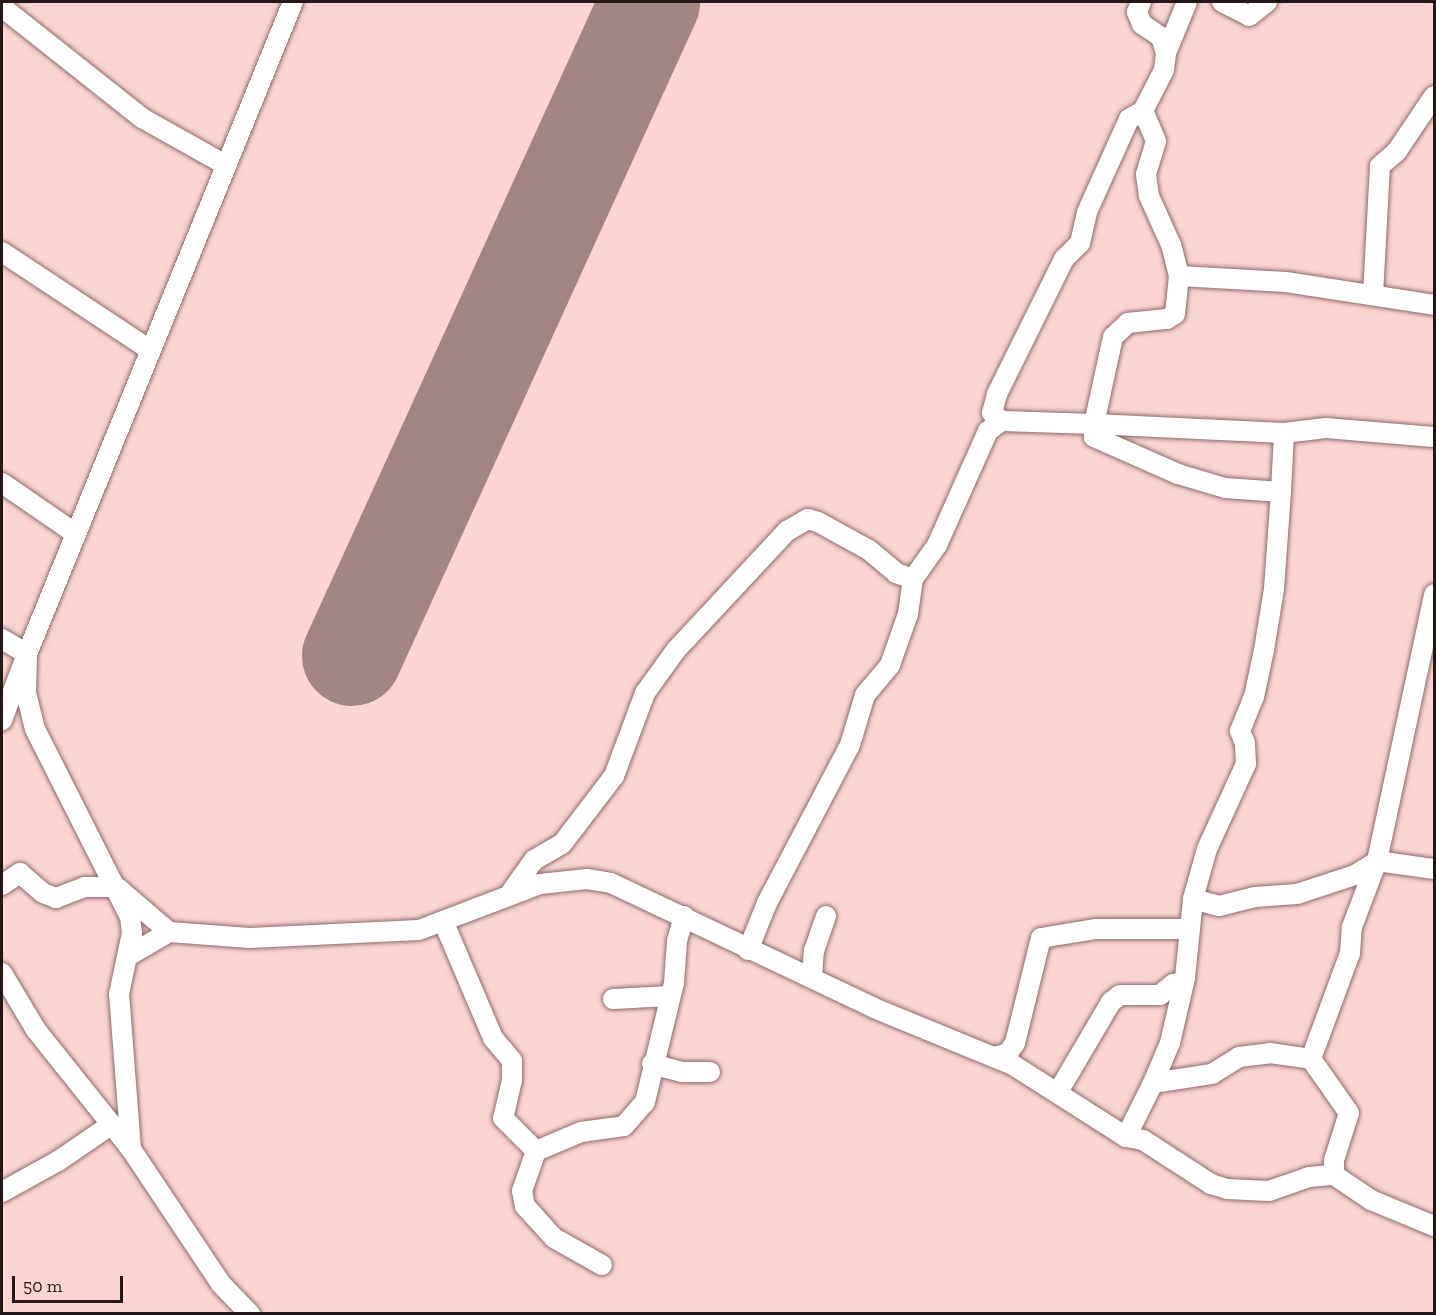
<!DOCTYPE html>
<html>
<head>
<meta charset="utf-8">
<style>
	body { margin:0 }
	#map { position:relative; width:1436px; height:1315px; overflow:hidden; background:#fbd5d1; font-family:"Zilla Slab",serif }
	div>[style] { position:absolute }
	.runway>* { height:100px; margin:-50px; padding:0 50px; transform-origin:50px; border-radius:50px; background:#a18582 }
	.roads { filter:drop-shadow(0 0 2px #8d6b69) drop-shadow(0 0 2px #8d6b69) }
	.minor>* { height:20px; margin:-10px; padding:0 10px; transform-origin:10px; border-radius:10px; background:#fff }
	span { translate:-50% -50%; white-space:nowrap; text-align:center; line-height:1.15; -webkit-text-stroke:5px #fbd5d1; paint-order:stroke }
	.frame { position:absolute; inset:0; border:3px solid #251716; pointer-events:none }
	.scale { position:absolute; left:12px; top:1276px; width:111px; height:27px; box-sizing:border-box; border:3px solid #251716; border-top:0; padding-left:8px; font-size:18px; line-height:21px; white-space:nowrap; color:#251716; -webkit-text-stroke:4px #fbd5d1; paint-order:stroke }
</style>
</head>
<body>
<div id="map">
	<div class="runway">
		<i style="left:352px;top:656px;width:719px;rotate:-65.5deg"></i>
	</div>
	<div class="roads">
		<div class="minor">
			<i style="left:1222px;top:2px;width:30px;rotate:27deg"></i>
			<i style="left:1249px;top:16px;width:23px;rotate:-38deg"></i>
			<i style="left:2px;top:7px;width:179px;rotate:38.4deg"></i>
			<i style="left:142px;top:118px;width:94px;rotate:29.3deg"></i>
			<i style="left:1166px;top:53px;width:55px;rotate:-67.6deg"></i>
			<i style="left:2px;top:252px;width:178px;rotate:33.5deg"></i>
			<i style="left:1179px;top:276px;width:107px;rotate:3.2deg"></i>
			<i style="left:1286px;top:282px;width:150px;rotate:8.8deg"></i>
			<i style="left:1373px;top:295px;width:129px;rotate:-86.9deg"></i>
			<i style="left:1380px;top:166px;width:23px;rotate:-41deg"></i>
			<i style="left:1397px;top:151px;width:66px;rotate:-56.1deg"></i>
			<i style="left:1002px;top:421px;width:13px;rotate:-141deg"></i>
			<i style="left:992px;top:413px;width:20px;rotate:-75deg"></i>
			<i style="left:997px;top:394px;width:151px;rotate:-63.6deg"></i>
			<i style="left:1064px;top:259px;width:23px;rotate:-45deg"></i>
			<i style="left:1080px;top:243px;width:32px;rotate:-77deg"></i>
			<i style="left:1087px;top:212px;width:102px;rotate:-65.7deg"></i>
			<i style="left:1129px;top:119px;width:16px;rotate:-30deg"></i>
			<i style="left:2px;top:483px;width:90px;rotate:34.6deg"></i>
			<i style="left:1281px;top:492px;width:59px;rotate:-87.1deg"></i>
			<i style="left:2px;top:639px;width:29px;rotate:31deg"></i>
			<i style="left:27px;top:654px;width:71px;rotate:110.7deg"></i>
			<i style="left:2px;top:885px;width:22px;rotate:-34deg"></i>
			<i style="left:20px;top:873px;width:30px;rotate:41deg"></i>
			<i style="left:43px;top:893px;width:14px;rotate:21deg"></i>
			<i style="left:56px;top:898px;width:30px;rotate:-21deg"></i>
			<i style="left:84px;top:887px;width:25px"></i>
			<i style="left:109px;top:887px;width:10px;rotate:11deg"></i>
			<i style="left:119px;top:889px;width:66px;rotate:40.7deg"></i>
			<i style="left:169px;top:932px;width:81px;rotate:4.2deg"></i>
			<i style="left:250px;top:938px;width:169px;rotate:-2.7deg"></i>
			<i style="left:419px;top:930px;width:129px;rotate:-20.8deg"></i>
			<i style="left:540px;top:884px;width:47px;rotate:-6.1deg"></i>
			<i style="left:587px;top:879px;width:24px;rotate:9deg"></i>
			<i style="left:611px;top:883px;width:291px;rotate:25.4deg"></i>
			<i style="left:874px;top:1008px;width:150px;rotate:22.3deg"></i>
			<i style="left:1013px;top:1065px;width:134px;rotate:32.5deg"></i>
			<i style="left:1126px;top:1137px;width:17px;rotate:10deg"></i>
			<i style="left:1143px;top:1140px;width:81px;rotate:32.9deg"></i>
			<i style="left:1211px;top:1184px;width:17px;rotate:17deg"></i>
			<i style="left:1227px;top:1189px;width:42px;rotate:2.7deg"></i>
			<i style="left:1269px;top:1191px;width:42px;rotate:-19.3deg"></i>
			<i style="left:1309px;top:1177px;width:25px;rotate:-5deg"></i>
			<i style="left:1334px;top:1175px;width:45px;rotate:34deg"></i>
			<i style="left:1371px;top:1200px;width:68px;rotate:22.4deg"></i>
			<i style="left:509px;top:895px;width:43px;rotate:-54.5deg"></i>
			<i style="left:534px;top:860px;width:32px;rotate:-30deg"></i>
			<i style="left:562px;top:844px;width:86px;rotate:-52.6deg"></i>
			<i style="left:614px;top:776px;width:89px;rotate:-69.5deg"></i>
			<i style="left:645px;top:693px;width:53px;rotate:-54.2deg"></i>
			<i style="left:676px;top:650px;width:163px;rotate:-47deg"></i>
			<i style="left:787px;top:531px;width:24px;rotate:-30deg"></i>
			<i style="left:808px;top:519px;width:10px;rotate:17deg"></i>
			<i style="left:818px;top:522px;width:58px;rotate:28.8deg"></i>
			<i style="left:869px;top:550px;width:35px;rotate:40deg"></i>
			<i style="left:896px;top:573px;width:18px;rotate:19deg"></i>
			<i style="left:913px;top:579px;width:42px;rotate:-54.8deg"></i>
			<i style="left:937px;top:545px;width:125px;rotate:-65.9deg"></i>
			<i style="left:988px;top:431px;width:17px;rotate:-36deg"></i>
			<i style="left:1002px;top:421px;width:92px;rotate:1.9deg"></i>
			<i style="left:1094px;top:424px;width:89px;rotate:-77.7deg"></i>
			<i style="left:1113px;top:337px;width:21px;rotate:-43deg"></i>
			<i style="left:1128px;top:323px;width:39px;rotate:-6deg"></i>
			<i style="left:1167px;top:319px;width:9px;rotate:-32deg"></i>
			<i style="left:1175px;top:314px;width:38px;rotate:-84deg"></i>
			<i style="left:1179px;top:276px;width:32px;rotate:-104deg"></i>
			<i style="left:1171px;top:245px;width:54px;rotate:-114.2deg"></i>
			<i style="left:1149px;top:196px;width:22px;rotate:-98deg"></i>
			<i style="left:1146px;top:174px;width:34px;rotate:-73deg"></i>
			<i style="left:1156px;top:141px;width:33px;rotate:-113deg"></i>
			<i style="left:1143px;top:111px;width:46px;rotate:-62.9deg"></i>
			<i style="left:1164px;top:70px;width:17px;rotate:-83deg"></i>
			<i style="left:1166px;top:53px;width:17px;rotate:-107deg"></i>
			<i style="left:1161px;top:37px;width:23px;rotate:-146deg"></i>
			<i style="left:1142px;top:24px;width:13px;rotate:-113deg"></i>
			<i style="left:1137px;top:12px;width:11px;rotate:-68deg"></i>
			<i style="left:1193px;top:899px;width:27px;rotate:15deg"></i>
			<i style="left:1219px;top:906px;width:37px;rotate:-14deg"></i>
			<i style="left:1255px;top:897px;width:42px;rotate:-4.1deg"></i>
			<i style="left:1297px;top:894px;width:61px;rotate:-18.1deg"></i>
			<i style="left:1355px;top:875px;width:26px;rotate:-32deg"></i>
			<i style="left:1377px;top:861px;width:58px;rotate:8deg"></i>
			<i style="left:444px;top:923px;width:125px;rotate:66.9deg"></i>
			<i style="left:493px;top:1038px;width:30px;rotate:50deg"></i>
			<i style="left:512px;top:1061px;width:19px;rotate:90deg"></i>
			<i style="left:512px;top:1080px;width:39px;rotate:103deg"></i>
			<i style="left:503px;top:1118px;width:47px;rotate:45deg"></i>
			<i style="left:536px;top:1151px;width:42px;rotate:109.3deg"></i>
			<i style="left:522px;top:1191px;width:15px;rotate:79deg"></i>
			<i style="left:525px;top:1206px;width:43px;rotate:47.8deg"></i>
			<i style="left:554px;top:1238px;width:55px;rotate:29.4deg"></i>
			<i style="left:748px;top:950px;width:51px;rotate:-68deg"></i>
			<i style="left:767px;top:903px;width:178px;rotate:-62.3deg"></i>
			<i style="left:850px;top:745px;width:52px;rotate:-73.3deg"></i>
			<i style="left:865px;top:695px;width:39px;rotate:-50deg"></i>
			<i style="left:890px;top:665px;width:54px;rotate:-70.6deg"></i>
			<i style="left:908px;top:614px;width:35px;rotate:-82deg"></i>
			<i style="left:128px;top:956px;width:48px;rotate:-30.3deg"></i>
			<i style="left:2px;top:973px;width:66px;rotate:59.2deg"></i>
			<i style="left:36px;top:1030px;width:152px;rotate:51.4deg"></i>
			<i style="left:131px;top:1149px;width:162px;rotate:56.3deg"></i>
			<i style="left:221px;top:1284px;width:42px;rotate:46deg"></i>
			<i style="left:812px;top:977px;width:26px;rotate:-86deg"></i>
			<i style="left:814px;top:951px;width:37px;rotate:-71deg"></i>
			<i style="left:613px;top:999px;width:57px;rotate:-3deg"></i>
			<i style="left:994px;top:1057px;width:15px;rotate:-16deg"></i>
			<i style="left:1008px;top:1053px;width:12px;rotate:-55deg"></i>
			<i style="left:1015px;top:1043px;width:108px;rotate:-76.1deg"></i>
			<i style="left:1041px;top:938px;width:56px;rotate:-9.3deg"></i>
			<i style="left:1096px;top:929px;width:93px"></i>
			<i style="left:652px;top:1064px;width:31px;rotate:15deg"></i>
			<i style="left:682px;top:1072px;width:28px"></i>
			<i style="left:1153px;top:1083px;width:43px;rotate:-67deg"></i>
			<i style="left:1170px;top:1043px;width:67px;rotate:-77deg"></i>
			<i style="left:1185px;top:978px;width:79px;rotate:-84.2deg"></i>
			<i style="left:1193px;top:899px;width:52px;rotate:-74.4deg"></i>
			<i style="left:1207px;top:849px;width:94px;rotate:-65.4deg"></i>
			<i style="left:1246px;top:764px;width:21px;rotate:-93deg"></i>
			<i style="left:1245px;top:743px;width:13px;rotate:-113deg"></i>
			<i style="left:1240px;top:731px;width:37px;rotate:-68deg"></i>
			<i style="left:1254px;top:697px;width:48px;rotate:-78deg"></i>
			<i style="left:1264px;top:650px;width:62px;rotate:-80.7deg"></i>
			<i style="left:1274px;top:589px;width:97px;rotate:-85.9deg"></i>
			<i style="left:1281px;top:492px;width:56px;rotate:-175.9deg"></i>
			<i style="left:1225px;top:488px;width:49px;rotate:-163.4deg"></i>
			<i style="left:1178px;top:474px;width:92px;rotate:-156.2deg"></i>
			<i style="left:1094px;top:437px;width:13px;rotate:-90deg"></i>
			<i style="left:1094px;top:424px;width:190px;rotate:2.7deg"></i>
			<i style="left:1284px;top:433px;width:42px;rotate:-6.8deg"></i>
			<i style="left:1326px;top:428px;width:108px;rotate:4.8deg"></i>
			<i style="left:1058px;top:1092px;width:104px;rotate:-59.5deg"></i>
			<i style="left:1111px;top:1002px;width:11px;rotate:-38deg"></i>
			<i style="left:1120px;top:995px;width:40px"></i>
			<i style="left:1160px;top:995px;width:17px;rotate:-40deg"></i>
			<i style="left:1173px;top:984px;width:11px;rotate:-10deg"></i>
			<i style="left:1126px;top:1137px;width:60px;rotate:-63.4deg"></i>
			<i style="left:1153px;top:1083px;width:60px;rotate:-8.7deg"></i>
			<i style="left:1212px;top:1074px;width:32px;rotate:-32deg"></i>
			<i style="left:1239px;top:1057px;width:31px;rotate:-7deg"></i>
			<i style="left:1270px;top:1053px;width:41px;rotate:8.3deg"></i>
			<i style="left:131px;top:1149px;width:155px;rotate:-94.4deg"></i>
			<i style="left:119px;top:994px;width:62px;rotate:-78deg"></i>
			<i style="left:132px;top:933px;width:16px;rotate:-97deg"></i>
			<i style="left:130px;top:917px;width:211px;rotate:-116.8deg"></i>
			<i style="left:35px;top:729px;width:36px;rotate:-104deg"></i>
			<i style="left:26px;top:694px;width:40px;rotate:-88.6deg"></i>
			<i style="left:27px;top:654px;width:704px;rotate:-67.81deg"></i>
			<i style="left:536px;top:1151px;width:49px;rotate:-22.9deg"></i>
			<i style="left:581px;top:1132px;width:43px;rotate:-7.9deg"></i>
			<i style="left:624px;top:1126px;width:32px;rotate:-49deg"></i>
			<i style="left:645px;top:1102px;width:122px;rotate:-76.3deg"></i>
			<i style="left:674px;top:983px;width:42px;rotate:-85.9deg"></i>
			<i style="left:677px;top:941px;width:26px;rotate:-74deg"></i>
			<i style="left:1334px;top:1175px;width:15px;rotate:-90deg"></i>
			<i style="left:1334px;top:1160px;width:49px;rotate:-72.3deg"></i>
			<i style="left:1349px;top:1113px;width:66px;rotate:-125.1deg"></i>
			<i style="left:1311px;top:1059px;width:113px;rotate:-69.8deg"></i>
			<i style="left:1350px;top:953px;width:26px;rotate:-86deg"></i>
			<i style="left:1352px;top:927px;width:71px;rotate:-69.3deg"></i>
			<i style="left:1377px;top:861px;width:273px;rotate:-77.9deg"></i>
			<i style="left:2px;top:1192px;width:64px;rotate:-29deg"></i>
			<i style="left:58px;top:1161px;width:65px;rotate:-34.4deg"></i>
		</div>
	</div>
	<div class="frame"></div>
	<div class="scale">50 m</div>
</div>
</body>
</html>
